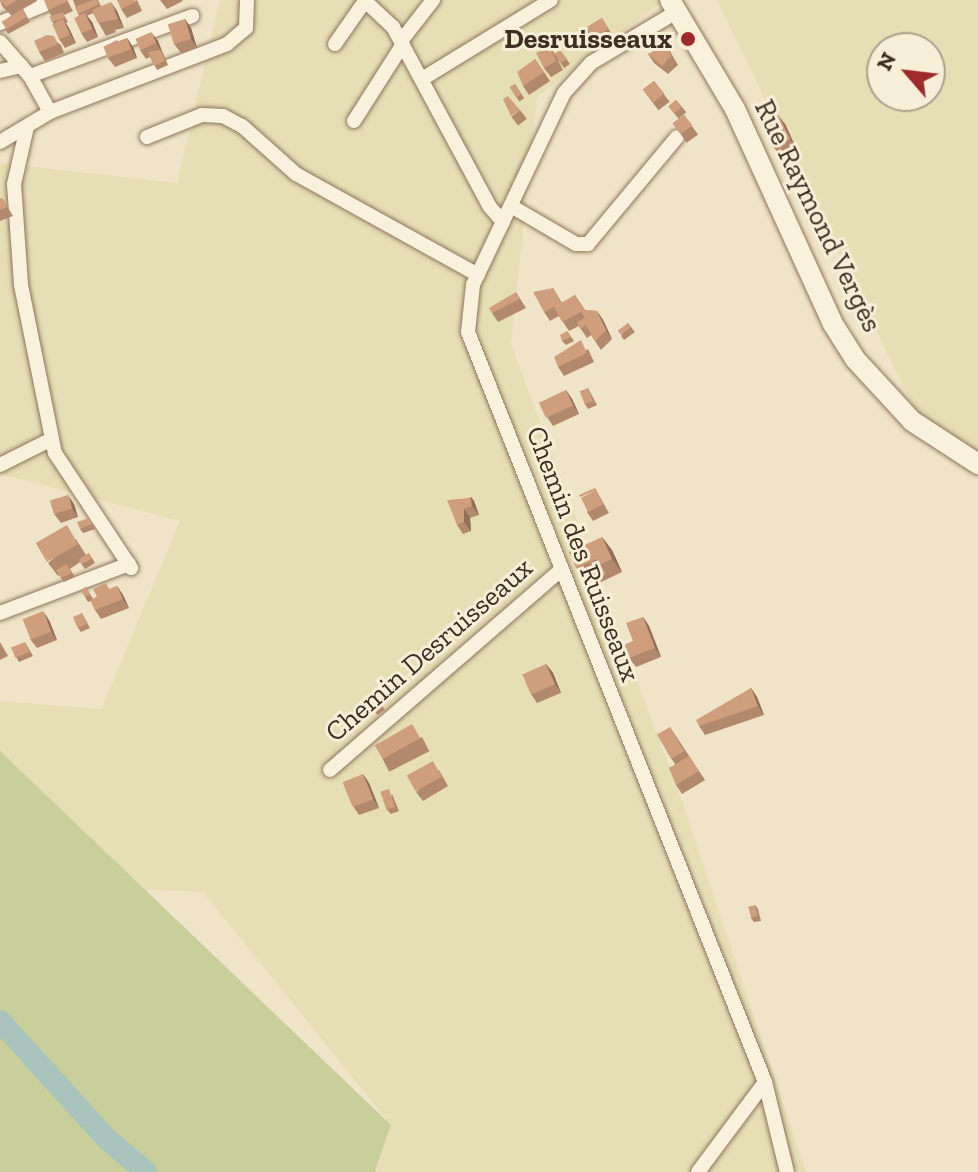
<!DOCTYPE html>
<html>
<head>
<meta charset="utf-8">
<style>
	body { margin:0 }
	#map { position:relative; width:978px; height:1172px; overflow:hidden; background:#f0e4c8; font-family:"Zilla Slab",serif }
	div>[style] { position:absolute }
	.farmland>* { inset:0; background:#e6deb5 }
	.green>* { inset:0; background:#c9cf9b }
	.river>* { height:22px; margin:-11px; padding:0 11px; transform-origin:11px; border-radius:11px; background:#a9c4bc }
	.roads { filter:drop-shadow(0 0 2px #8d765c) drop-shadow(0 0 2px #8d765c) }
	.minor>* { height:14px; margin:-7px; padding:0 7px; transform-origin:7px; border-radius:7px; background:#faf1dc }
	.secondary>* { height:20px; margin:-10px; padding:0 10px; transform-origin:10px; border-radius:10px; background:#faf1dc }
	.wall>* { inset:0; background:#b2896c; transform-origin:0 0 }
	.shaded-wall>* { inset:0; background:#916f58 }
	.building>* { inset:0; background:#cf9f7d; transform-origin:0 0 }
	.dots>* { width:22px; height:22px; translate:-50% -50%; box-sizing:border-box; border:4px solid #f7eed8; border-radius:50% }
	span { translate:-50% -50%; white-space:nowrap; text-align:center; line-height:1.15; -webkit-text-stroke:6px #f7eed8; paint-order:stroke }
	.poi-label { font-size:28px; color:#3d2e20; font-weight:700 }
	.right { translate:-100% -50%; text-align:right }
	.street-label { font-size:28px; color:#3d2e20 }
	.north { position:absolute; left:866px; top:32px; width:80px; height:80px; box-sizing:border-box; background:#f7eed8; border:2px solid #ada18e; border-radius:50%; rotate:298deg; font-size:22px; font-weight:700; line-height:32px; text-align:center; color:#3d2e20 }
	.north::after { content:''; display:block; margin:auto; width:28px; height:36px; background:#9e2a2b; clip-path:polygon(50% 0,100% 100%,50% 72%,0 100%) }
</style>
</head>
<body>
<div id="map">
	<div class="farmland">
		<i style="clip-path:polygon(220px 0,664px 0,537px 97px,511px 344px,684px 806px,806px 1172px,376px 1172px,391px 1125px,203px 892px,84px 888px,0 755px,0 701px,101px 709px,180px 521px,0 474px,0 163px,177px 183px)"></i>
		<i style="clip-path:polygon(evenodd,717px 0,978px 0,978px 453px,918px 417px,717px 0,882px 48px,930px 48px,930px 96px,882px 96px,882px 48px)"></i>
	</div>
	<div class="green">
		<i style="clip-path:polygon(0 751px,391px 1125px,375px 1172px,0 1172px)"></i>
	</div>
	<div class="river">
		<i style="left:0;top:1021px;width:159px;rotate:47.8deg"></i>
		<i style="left:107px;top:1139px;width:51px;rotate:40.2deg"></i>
	</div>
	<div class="roads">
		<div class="minor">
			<i style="left:364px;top:0;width:40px;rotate:43deg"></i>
			<i style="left:393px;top:27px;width:204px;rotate:61.7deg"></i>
			<i style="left:490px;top:207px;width:20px;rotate:49deg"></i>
			<i style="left:678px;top:11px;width:101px;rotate:149.1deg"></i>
			<i style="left:591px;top:63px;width:40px;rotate:132deg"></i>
			<i style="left:564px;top:93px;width:212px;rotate:115.4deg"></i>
			<i style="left:473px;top:285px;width:47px;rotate:96.1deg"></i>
			<i style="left:468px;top:332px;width:807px;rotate:68.4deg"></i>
			<i style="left:765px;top:1082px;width:93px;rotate:76.3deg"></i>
			<i style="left:0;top:23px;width:61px;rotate:-22.3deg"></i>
			<i style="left:401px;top:41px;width:52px;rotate:-52deg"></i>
			<i style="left:0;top:42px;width:45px;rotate:48.6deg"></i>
			<i style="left:30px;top:76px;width:41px;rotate:60.9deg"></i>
			<i style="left:50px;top:112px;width:190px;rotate:-21deg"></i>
			<i style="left:227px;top:44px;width:25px;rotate:-40deg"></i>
			<i style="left:246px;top:28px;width:28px;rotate:-88deg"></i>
			<i style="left:335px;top:44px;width:52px;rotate:-55.1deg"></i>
			<i style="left:0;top:71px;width:22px;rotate:-13deg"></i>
			<i style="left:30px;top:76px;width:173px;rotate:-20.3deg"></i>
			<i style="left:422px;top:79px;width:151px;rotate:-31.5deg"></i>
			<i style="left:354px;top:121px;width:91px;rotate:-57.5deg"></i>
			<i style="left:27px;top:127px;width:58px;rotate:102.8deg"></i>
			<i style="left:14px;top:184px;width:101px;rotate:86deg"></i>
			<i style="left:21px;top:285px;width:171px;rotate:78.6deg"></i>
			<i style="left:55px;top:453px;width:138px;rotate:56.5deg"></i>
			<i style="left:147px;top:137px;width:59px;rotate:-21.8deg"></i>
			<i style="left:202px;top:115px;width:21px;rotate:3deg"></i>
			<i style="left:223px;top:116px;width:21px;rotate:28deg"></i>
			<i style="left:242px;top:126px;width:72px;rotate:41.6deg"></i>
			<i style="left:296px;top:174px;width:208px;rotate:29deg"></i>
			<i style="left:0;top:142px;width:58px;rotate:-31deg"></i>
			<i style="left:511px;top:206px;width:75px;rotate:30.3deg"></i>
			<i style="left:576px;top:244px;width:12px"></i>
			<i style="left:588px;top:244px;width:139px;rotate:-50.2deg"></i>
			<i style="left:0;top:465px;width:58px;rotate:-26.6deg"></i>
			<i style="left:0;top:613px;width:138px;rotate:-20.8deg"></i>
			<i style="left:330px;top:770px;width:306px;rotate:-40.9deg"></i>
			<i style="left:698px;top:1172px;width:112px;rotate:-53.3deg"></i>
		</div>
		<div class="secondary">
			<i style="left:670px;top:0;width:127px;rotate:59.2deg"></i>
			<i style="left:735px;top:109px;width:236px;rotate:65.5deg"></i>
			<i style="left:833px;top:324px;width:41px;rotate:57.8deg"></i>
			<i style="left:855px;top:359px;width:84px;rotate:47.4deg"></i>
			<i style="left:912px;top:421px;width:79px;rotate:33.1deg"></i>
		</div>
	</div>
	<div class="wall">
		<i style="clip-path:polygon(0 0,36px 0,37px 1px,23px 9px,30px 22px,8px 34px,5px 29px,11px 15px,2px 6px)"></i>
		<i style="clip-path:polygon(67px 0,73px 11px,64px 15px,68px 22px,66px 23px,76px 43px,65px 48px,59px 39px,53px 23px,52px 17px,48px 10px)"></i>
		<i style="clip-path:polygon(73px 0,98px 0,101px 6px,117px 11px,124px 28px,115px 30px,116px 32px,106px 36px,93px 13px,87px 16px,92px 22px,98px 37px,87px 42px,81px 33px,79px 16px)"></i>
		<i style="clip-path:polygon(137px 0,142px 11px,127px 18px,121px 9px)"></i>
		<i style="clip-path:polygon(160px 0,182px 0,183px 1px,167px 9px)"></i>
		<i style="clip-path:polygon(602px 18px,611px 33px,599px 40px,587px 33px,584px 29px)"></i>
		<i style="clip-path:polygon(185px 19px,191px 28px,197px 48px,181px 53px,174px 44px)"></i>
		<i style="clip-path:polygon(47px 35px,61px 45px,64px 53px,45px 61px,39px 52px)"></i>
		<i style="clip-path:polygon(661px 36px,678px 65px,668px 74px,654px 63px,648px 54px,654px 51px)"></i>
		<i style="clip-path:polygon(127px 38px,133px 47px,137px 58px,115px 67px,108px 58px,118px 42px)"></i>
		<i style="clip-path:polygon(158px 41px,168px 65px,157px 70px,150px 57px,146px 59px,140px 50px)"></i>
		<i style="clip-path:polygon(549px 45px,555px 54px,560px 50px,570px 64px,564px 68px,557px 58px,563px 70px,551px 77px,544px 68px)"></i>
		<i style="clip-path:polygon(535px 59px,550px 81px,529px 95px,523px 86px)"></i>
		<i style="left:654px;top:81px;width:26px;height:14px;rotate:53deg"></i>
		<i style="left:515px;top:84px;width:17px;height:6px;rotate:57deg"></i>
		<i style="left:676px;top:100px;width:16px;height:10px;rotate:50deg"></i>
		<i style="left:520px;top:110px;width:11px;height:11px;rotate:52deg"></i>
		<i style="left:684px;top:115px;width:24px;height:14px;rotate:54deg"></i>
		<i style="clip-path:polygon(785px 124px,796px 148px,779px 155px,773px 146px)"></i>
		<i style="clip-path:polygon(2px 198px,13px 216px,0 221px,0 199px)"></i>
		<i style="clip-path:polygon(553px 288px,562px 303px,575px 295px,585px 310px,597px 311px,603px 320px,612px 339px,601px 350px,591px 335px,587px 338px,579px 326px,569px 331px,559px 316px,550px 321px,544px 312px)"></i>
		<i style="clip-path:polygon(516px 292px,526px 308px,498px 322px,492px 313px)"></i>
		<i style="clip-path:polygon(628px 323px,635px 332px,624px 340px,621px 336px)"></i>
		<i style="clip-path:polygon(567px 331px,574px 341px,566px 345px,562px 341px)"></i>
		<i style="clip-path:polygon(588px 349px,594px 362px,564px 376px,558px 367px)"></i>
		<i style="clip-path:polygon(588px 388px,597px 405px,588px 409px,585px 404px)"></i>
		<i style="clip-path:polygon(566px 390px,572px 399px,579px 414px,553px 426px,547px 417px)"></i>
		<i style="clip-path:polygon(595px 488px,609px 513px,593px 521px,587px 512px)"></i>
		<i style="clip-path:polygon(471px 497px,474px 501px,479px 515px,470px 518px,471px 531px,463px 534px,457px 525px,466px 499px)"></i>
		<i style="clip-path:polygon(74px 504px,78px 517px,61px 523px,54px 514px)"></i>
		<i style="clip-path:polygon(89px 518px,95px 529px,83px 533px,80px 529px)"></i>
		<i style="clip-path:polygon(602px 537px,612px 550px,622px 572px,597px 584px,593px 578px,585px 581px,576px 568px)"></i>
		<i style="clip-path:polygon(76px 539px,86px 555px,89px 553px,95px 563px,85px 569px,80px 562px,70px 569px,75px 577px,64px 582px,59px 575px,58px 576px,48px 563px)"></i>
		<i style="clip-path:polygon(117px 586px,123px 595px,129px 608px,101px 619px,95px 610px,91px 601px,88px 602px,81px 590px,86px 587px,93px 599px)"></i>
		<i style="clip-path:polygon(82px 613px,90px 628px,81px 632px,78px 628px)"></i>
		<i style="clip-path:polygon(643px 617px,649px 626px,661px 657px,636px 667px,629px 658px,633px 641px)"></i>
		<i style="clip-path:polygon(49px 620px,57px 640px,37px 648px,30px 639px)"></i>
		<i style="clip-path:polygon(0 642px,8px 656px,0 660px)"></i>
		<i style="clip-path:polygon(25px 642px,33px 656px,19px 662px,16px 657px)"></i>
		<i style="clip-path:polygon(546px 664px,553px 673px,561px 693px,537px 703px,531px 694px)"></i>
		<i style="clip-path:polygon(751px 688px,757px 697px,764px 715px,705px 735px,699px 726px)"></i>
		<i style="left:378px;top:700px;width:12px;height:9px;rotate:55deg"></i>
		<i style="clip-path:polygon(670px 727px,705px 780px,682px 794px,676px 785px,675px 764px,671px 758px)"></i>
		<i style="left:422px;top:737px;width:16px;height:45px;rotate:63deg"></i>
		<i style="clip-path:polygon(439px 770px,448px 786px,423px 801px,416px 792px)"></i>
		<i style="clip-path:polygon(363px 774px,369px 783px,379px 808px,359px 815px,353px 806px)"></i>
		<i style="clip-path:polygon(392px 794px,399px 811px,391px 814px,387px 810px)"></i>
		<i style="clip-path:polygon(755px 905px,758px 909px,761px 921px,754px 922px,751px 918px)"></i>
	</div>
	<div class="shaded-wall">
		<i style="clip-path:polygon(111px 2px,117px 11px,124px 28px,118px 19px)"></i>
		<i style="clip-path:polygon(85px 13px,92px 22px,98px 37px,92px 28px)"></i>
		<i style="clip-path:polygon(63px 19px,69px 28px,76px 43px,70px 34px)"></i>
		<i style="clip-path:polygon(185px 19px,191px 28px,197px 48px,191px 39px)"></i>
		<i style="clip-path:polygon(151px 32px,158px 41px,162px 52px,156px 43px)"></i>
		<i style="clip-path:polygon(127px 38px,133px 47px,137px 58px,131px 49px)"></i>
		<i style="clip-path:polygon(778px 115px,785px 124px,796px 148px,790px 139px)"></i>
		<i style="clip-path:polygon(597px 311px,603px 320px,612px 339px,606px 330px)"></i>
		<i style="clip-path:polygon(566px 390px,572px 399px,579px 414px,573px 405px)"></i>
		<i style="clip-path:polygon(68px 495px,74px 504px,78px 517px,72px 508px)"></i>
		<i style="clip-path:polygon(471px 497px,474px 501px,479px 515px,472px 506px)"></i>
		<i style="clip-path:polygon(464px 509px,470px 518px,471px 531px,464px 522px)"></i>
		<i style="clip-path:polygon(602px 537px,612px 550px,622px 572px,612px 559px)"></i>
		<i style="clip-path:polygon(117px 586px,123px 595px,129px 608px,123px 599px)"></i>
		<i style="clip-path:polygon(43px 611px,49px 620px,57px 640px,51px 631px)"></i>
		<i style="clip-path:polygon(643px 617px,649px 626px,661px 657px,655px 648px)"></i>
		<i style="clip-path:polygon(546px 664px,553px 673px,561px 693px,555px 684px)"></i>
		<i style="clip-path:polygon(751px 688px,757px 697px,764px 715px,758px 706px)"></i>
		<i style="clip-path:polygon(363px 774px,369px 783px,379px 808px,373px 799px)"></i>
	</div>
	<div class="building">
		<i style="clip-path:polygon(0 0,17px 0,6px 7px)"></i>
		<i style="clip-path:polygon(44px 0,66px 0,66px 2px,48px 10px)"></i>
		<i style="clip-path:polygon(92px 0,97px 0,99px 4px,78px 14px,75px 7px)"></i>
		<i style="clip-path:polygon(117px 0,135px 0,136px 2px,121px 9px)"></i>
		<i style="clip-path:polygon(111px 2px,118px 19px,98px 23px,92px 10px)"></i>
		<i style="left:22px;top:9px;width:9px;height:24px;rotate:58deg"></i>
		<i style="left:63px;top:12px;width:6px;height:14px;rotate:72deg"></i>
		<i style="left:85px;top:13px;width:17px;height:12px;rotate:65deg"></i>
		<i style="clip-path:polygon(602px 18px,608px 29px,596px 36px,584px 29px)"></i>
		<i style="left:63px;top:19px;width:17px;height:12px;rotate:65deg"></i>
		<i style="left:185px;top:19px;width:21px;height:18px;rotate:73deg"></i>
		<i style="left:151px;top:32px;width:12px;height:17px;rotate:66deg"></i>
		<i style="clip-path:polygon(47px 35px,54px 36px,58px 44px,39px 52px,34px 41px)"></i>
		<i style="clip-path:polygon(661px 36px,671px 56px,662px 66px,648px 54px,654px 51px,650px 42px)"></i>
		<i style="left:127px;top:38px;width:12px;height:25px;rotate:70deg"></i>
		<i style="left:117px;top:40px;width:2px;height:14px;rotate:63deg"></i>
		<i style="clip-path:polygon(549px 45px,556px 61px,544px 68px,536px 53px)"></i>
		<i style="clip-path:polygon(160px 50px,165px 61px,154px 66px,148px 52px)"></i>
		<i style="left:560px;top:50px;width:11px;height:7px;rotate:52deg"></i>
		<i style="clip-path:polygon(535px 59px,544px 72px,523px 86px,517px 72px)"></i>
		<i style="left:654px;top:81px;width:16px;height:14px;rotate:50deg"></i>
		<i style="left:515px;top:84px;width:12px;height:6px;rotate:59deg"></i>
		<i style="clip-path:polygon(508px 96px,520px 110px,511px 116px,503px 99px)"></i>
		<i style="left:676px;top:100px;width:9px;height:10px;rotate:49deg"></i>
		<i style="left:684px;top:115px;width:13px;height:14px;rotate:51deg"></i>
		<i style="left:778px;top:115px;width:27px;height:19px;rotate:63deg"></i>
		<i style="clip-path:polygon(2px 198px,7px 207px,0 210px,0 199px)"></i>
		<i style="clip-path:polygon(553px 288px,561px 303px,575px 295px,584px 310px,597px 311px,606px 330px,595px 341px,586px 325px,580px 329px,577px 322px,585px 318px,581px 312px,562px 322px,554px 307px,544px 312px,533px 292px)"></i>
		<i style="clip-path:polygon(516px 292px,520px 299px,492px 313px,489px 308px)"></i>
		<i style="left:628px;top:323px;width:5px;height:13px;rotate:53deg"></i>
		<i style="clip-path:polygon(567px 331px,571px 337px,562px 341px,560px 335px)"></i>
		<i style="clip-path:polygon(581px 340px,587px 353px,558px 367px,554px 357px)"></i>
		<i style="left:588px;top:388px;width:14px;height:9px;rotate:69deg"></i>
		<i style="left:566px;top:390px;width:17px;height:30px;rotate:65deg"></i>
		<i style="clip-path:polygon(595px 488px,599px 494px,596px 490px,580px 497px,579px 495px)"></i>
		<i style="left:596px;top:490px;width:16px;height:17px;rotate:63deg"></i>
		<i style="left:68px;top:495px;width:14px;height:19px;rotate:73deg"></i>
		<i style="clip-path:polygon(470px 498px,472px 506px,464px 509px,464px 522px,457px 525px,447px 500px)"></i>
		<i style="clip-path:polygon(89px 518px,92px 524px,80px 529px,77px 522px)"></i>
		<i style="left:67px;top:525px;width:22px;height:36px;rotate:60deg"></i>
		<i style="clip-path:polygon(602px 537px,612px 559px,599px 565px,597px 559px,576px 568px,569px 552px)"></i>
		<i style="left:89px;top:553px;width:6px;height:12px;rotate:59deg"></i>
		<i style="clip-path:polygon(66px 564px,72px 573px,61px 578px,56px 570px)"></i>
		<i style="clip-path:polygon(602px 568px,606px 574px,594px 579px,591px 573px)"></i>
		<i style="clip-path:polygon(106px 583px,109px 589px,117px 586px,123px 599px,95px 610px,90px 600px,97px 597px,93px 589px)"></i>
		<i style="clip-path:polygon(86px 587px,90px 595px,85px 597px,81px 590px)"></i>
		<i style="left:43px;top:611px;width:22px;height:22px;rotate:68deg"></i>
		<i style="left:82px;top:613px;width:12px;height:10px;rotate:66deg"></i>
		<i style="clip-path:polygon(643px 617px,655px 648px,629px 658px,624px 645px,633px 641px,626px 623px)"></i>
		<i style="left:25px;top:642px;width:11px;height:15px;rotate:68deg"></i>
		<i style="left:546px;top:664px;width:22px;height:26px;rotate:66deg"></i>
		<i style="clip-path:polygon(751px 688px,758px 706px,699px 726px,696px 720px)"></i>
		<i style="clip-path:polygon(378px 700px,382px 705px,375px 710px,371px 706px)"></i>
		<i style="left:412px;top:724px;width:16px;height:43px;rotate:60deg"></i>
		<i style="left:670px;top:727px;width:28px;height:15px;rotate:60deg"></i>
		<i style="clip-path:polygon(689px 756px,699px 771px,676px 785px,669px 768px)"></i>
		<i style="left:433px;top:761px;width:18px;height:30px;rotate:61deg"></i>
		<i style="left:363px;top:774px;width:27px;height:22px;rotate:68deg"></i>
		<i style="left:389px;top:789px;width:19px;height:9px;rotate:72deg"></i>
		<i style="left:755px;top:905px;width:11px;height:7px;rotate:75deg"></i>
	</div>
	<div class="dots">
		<i style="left:688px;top:39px;background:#9e2a2b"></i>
	</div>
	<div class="poi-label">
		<span class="right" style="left:672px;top:39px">Desruisseaux</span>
	</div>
	<div class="street-label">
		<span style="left:818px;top:216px;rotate:64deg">Rue Raymond Vergès</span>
		<span style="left:583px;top:554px;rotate:69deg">Chemin des Ruisseaux</span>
		<span style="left:429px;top:650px;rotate:-41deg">Chemin Desruisseaux</span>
	</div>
	<div class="north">N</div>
</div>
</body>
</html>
